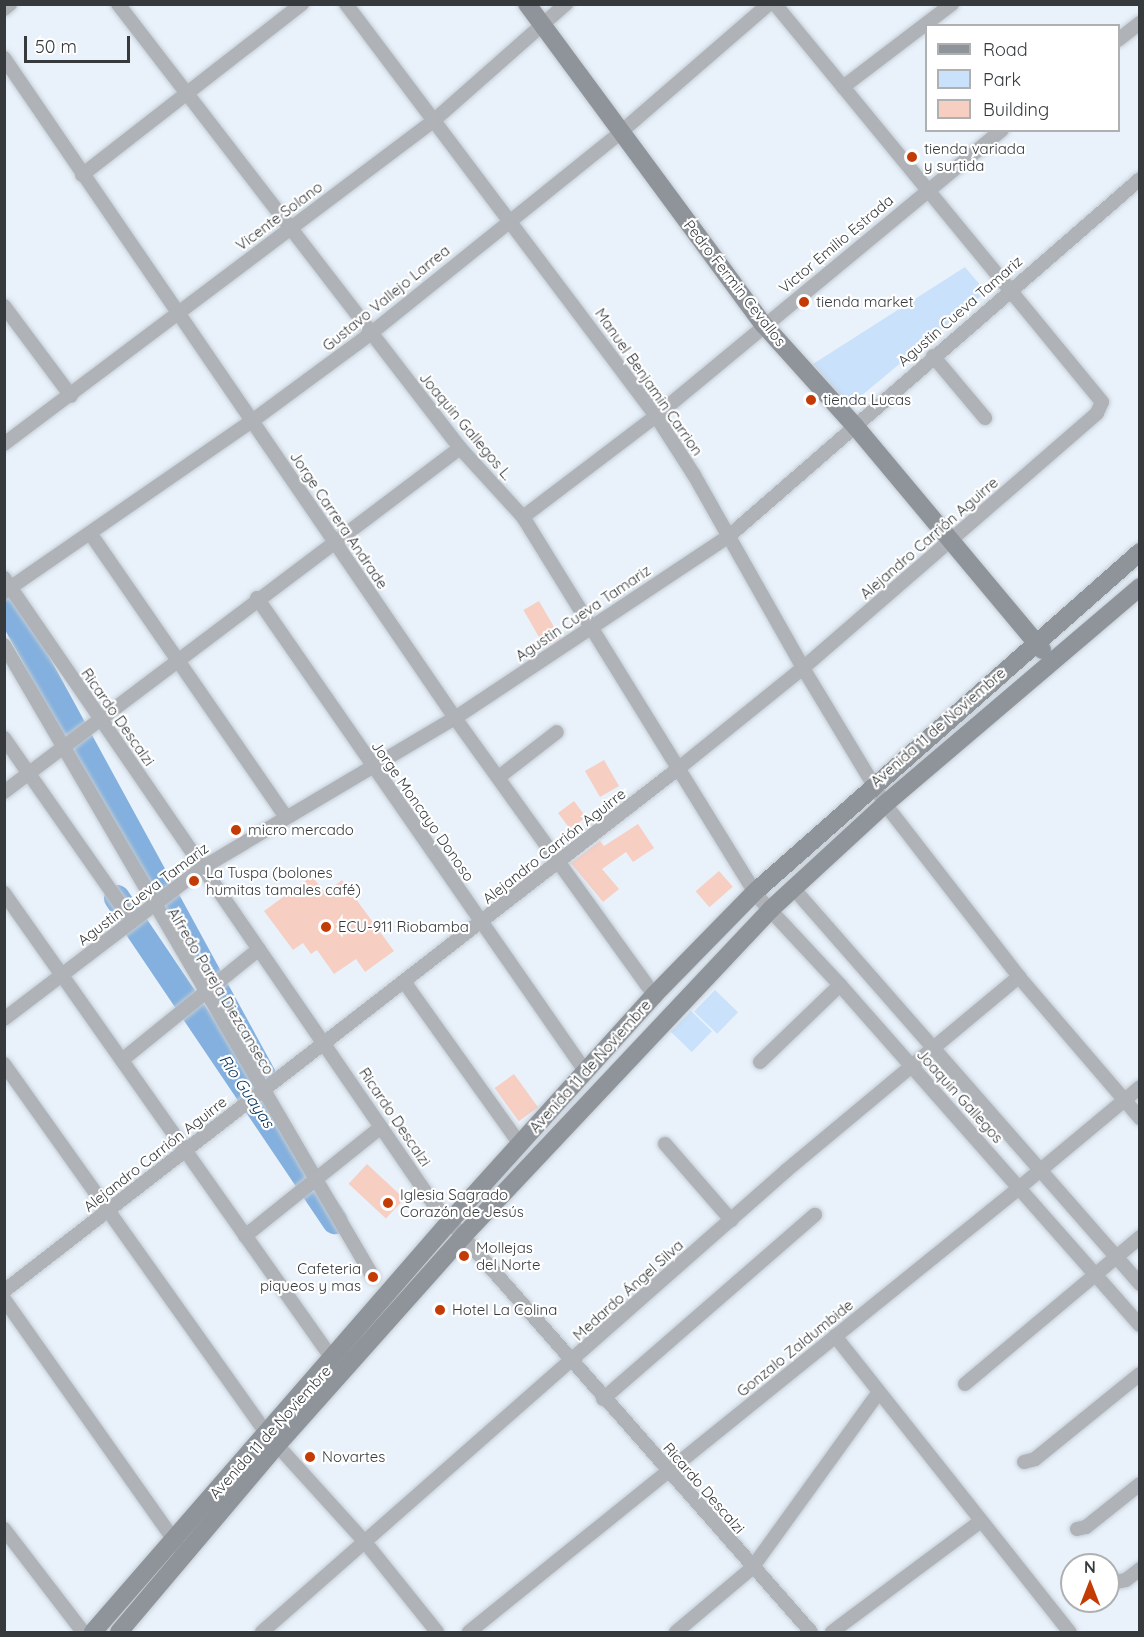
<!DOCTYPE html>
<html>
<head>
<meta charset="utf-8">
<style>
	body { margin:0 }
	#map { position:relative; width:1144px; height:1637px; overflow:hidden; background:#e9f2fb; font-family:Quicksand,sans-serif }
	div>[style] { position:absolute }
	.green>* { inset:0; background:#c9e1fa; transform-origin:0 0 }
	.river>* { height:26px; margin:-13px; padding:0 13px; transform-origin:13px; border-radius:13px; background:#83b0de }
	.building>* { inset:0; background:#f7cec2; transform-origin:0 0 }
	.roads { filter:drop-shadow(0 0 2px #c5cdd5) drop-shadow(0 0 2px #c5cdd5) }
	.street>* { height:14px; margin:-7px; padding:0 7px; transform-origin:7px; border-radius:7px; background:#afb2b7 }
	.secondary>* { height:18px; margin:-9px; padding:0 9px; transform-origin:9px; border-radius:9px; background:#8f949a }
	.dots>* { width:16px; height:16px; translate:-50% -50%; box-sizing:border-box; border:3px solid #fff; border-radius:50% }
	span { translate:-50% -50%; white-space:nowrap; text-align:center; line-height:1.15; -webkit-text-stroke:4.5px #fff; paint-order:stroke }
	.poi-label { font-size:15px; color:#363a3d }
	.left { translate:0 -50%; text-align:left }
	.right { translate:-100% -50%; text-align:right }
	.street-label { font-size:15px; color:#363a3d }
	.water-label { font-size:16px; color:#00315a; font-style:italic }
	.frame { position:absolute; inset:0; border:6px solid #363a3d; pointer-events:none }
	.legend { position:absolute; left:925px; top:24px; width:195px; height:108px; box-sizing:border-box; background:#fff; border:2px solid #afb0b1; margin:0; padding:8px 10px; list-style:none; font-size:18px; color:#363a3d }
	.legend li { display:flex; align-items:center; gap:12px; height:30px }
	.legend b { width:30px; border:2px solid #afb0b1 }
	.north { position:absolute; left:1060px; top:1553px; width:60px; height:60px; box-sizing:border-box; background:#fff; border:2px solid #afb0b1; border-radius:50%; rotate:0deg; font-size:16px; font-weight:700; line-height:24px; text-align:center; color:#363a3d }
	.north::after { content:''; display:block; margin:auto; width:21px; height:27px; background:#c33b05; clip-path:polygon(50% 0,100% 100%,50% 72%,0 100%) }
	.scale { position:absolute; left:24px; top:36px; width:106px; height:27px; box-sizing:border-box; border:3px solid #363a3d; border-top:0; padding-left:8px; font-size:18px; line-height:21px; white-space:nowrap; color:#363a3d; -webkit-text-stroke:4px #fff; paint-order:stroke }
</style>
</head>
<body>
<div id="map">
	<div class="green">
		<i style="clip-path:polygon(965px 267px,986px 292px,849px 406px,813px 364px)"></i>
		<i style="left:715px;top:990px;width:32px;height:30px;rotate:44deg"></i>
		<i style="left:691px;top:1011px;width:29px;height:29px;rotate:44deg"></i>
	</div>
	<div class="river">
		<i style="left:4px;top:601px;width:545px;rotate:61.36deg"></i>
		<i style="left:117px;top:898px;width:390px;rotate:56deg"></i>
	</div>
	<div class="building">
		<i style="left:539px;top:601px;width:43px;height:18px;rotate:60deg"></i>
		<i style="left:604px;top:760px;width:30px;height:22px;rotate:60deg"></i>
		<i style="left:574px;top:801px;width:20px;height:20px;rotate:53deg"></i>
		<i style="clip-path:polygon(638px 824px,654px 848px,633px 862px,626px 852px,602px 869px,619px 889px,603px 902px,571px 863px,600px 841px,604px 846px)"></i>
		<i style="left:719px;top:871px;width:21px;height:31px;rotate:49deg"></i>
		<i style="clip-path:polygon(312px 876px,325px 893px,342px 880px,394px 951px,365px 972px,356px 959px,334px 974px,317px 950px,311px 954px,303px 943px,293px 950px,264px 911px)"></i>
		<i style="left:514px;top:1074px;width:41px;height:24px;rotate:54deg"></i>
		<i style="left:367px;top:1164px;width:51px;height:27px;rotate:43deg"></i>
	</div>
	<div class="roads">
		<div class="street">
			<i style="left:118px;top:4px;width:560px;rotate:52.39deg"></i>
			<i style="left:460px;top:448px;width:93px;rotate:47.6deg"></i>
			<i style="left:523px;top:517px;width:447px;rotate:58.3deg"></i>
			<i style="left:758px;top:897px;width:120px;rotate:47deg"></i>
			<i style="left:840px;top:985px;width:453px;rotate:48.6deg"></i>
			<i style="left:346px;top:4px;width:516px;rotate:53.04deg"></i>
			<i style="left:656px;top:416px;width:70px;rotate:57.2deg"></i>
			<i style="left:694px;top:475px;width:222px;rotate:60.5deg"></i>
			<i style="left:803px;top:668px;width:159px;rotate:58.9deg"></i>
			<i style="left:885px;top:804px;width:219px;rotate:52.2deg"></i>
			<i style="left:1019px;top:977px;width:186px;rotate:49.4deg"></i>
			<i style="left:4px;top:9px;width:8px;rotate:-40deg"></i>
			<i style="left:1118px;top:40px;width:28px;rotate:-38deg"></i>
			<i style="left:4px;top:58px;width:799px;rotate:55.65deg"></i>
			<i style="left:455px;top:718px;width:341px;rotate:54.3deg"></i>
			<i style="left:843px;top:87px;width:137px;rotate:-37.3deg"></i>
			<i style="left:82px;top:175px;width:279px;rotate:-37.9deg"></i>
			<i style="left:4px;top:306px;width:112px;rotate:53.3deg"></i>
			<i style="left:933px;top:356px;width:81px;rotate:50deg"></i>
			<i style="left:4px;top:444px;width:536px;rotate:-36.96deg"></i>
			<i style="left:432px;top:122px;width:179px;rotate:-41.4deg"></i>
			<i style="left:523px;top:517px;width:167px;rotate:-37.2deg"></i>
			<i style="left:656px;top:416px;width:449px;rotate:-39.6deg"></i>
			<i style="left:90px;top:533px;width:345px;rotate:55.4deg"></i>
			<i style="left:4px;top:578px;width:754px;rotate:55.53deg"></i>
			<i style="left:431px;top:1200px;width:575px;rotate:48.66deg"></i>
			<i style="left:4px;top:592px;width:301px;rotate:-34.6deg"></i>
			<i style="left:252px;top:421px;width:147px;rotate:-36.4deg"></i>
			<i style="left:370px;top:334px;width:322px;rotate:-38.8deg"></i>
			<i style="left:621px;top:132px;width:196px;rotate:-40.9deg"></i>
			<i style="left:257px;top:598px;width:576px;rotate:55.26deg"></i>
			<i style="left:4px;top:645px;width:732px;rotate:59.72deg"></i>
			<i style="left:4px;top:738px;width:223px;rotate:55deg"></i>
			<i style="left:499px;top:777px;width:73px;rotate:-37.8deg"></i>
			<i style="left:4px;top:792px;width:571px;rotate:-37.03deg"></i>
			<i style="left:794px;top:889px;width:525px;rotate:48.78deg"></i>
			<i style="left:4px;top:893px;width:571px;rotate:54.84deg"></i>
			<i style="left:405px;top:983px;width:198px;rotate:54.5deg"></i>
			<i style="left:4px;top:1019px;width:249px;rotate:-37.3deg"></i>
			<i style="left:202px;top:868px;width:294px;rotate:-30.7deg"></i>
			<i style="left:455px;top:718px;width:329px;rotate:-33.6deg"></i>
			<i style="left:729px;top:536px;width:544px;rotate:-40.98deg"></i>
			<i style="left:122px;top:1060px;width:176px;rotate:-39deg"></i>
			<i style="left:760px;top:1062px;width:111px;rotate:-43.9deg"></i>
			<i style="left:4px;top:1064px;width:454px;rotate:54.6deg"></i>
			<i style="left:267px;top:1434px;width:146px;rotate:47.8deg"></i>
			<i style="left:365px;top:1542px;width:115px;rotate:51.3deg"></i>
			<i style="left:665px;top:1144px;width:101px;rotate:49deg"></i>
			<i style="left:245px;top:1236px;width:174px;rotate:-38.7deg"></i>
			<i style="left:4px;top:1291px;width:854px;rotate:-37.77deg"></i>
			<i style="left:679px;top:768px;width:159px;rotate:-38.9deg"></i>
			<i style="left:803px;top:668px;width:389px;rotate:-40.9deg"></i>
			<i style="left:1097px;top:413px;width:12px;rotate:-66deg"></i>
			<i style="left:1102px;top:402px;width:515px;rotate:-129.41deg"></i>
			<i style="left:4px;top:1299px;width:304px;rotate:54.8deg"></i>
			<i style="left:835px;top:1336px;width:378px;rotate:51.6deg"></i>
			<i style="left:965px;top:1384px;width:229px;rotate:-40deg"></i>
			<i style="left:603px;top:1399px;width:281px;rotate:-41deg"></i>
			<i style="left:1024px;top:1462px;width:11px;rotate:-15deg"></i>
			<i style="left:1035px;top:1459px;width:135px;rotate:-39deg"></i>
			<i style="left:4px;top:1529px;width:130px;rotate:52.5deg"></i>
			<i style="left:1077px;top:1529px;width:9px;rotate:-13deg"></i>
			<i style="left:1086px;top:1527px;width:69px;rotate:-38.5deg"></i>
			<i style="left:1115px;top:1582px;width:11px;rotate:-10deg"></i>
			<i style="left:1126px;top:1580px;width:18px;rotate:-38deg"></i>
			<i style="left:262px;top:1632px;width:699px;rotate:-41.35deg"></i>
			<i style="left:787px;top:1170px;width:302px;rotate:-39.8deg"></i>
			<i style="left:469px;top:1632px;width:699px;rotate:-38.9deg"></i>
			<i style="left:1013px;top:1193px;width:165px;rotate:-39.8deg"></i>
			<i style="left:676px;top:1632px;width:99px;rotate:-40.1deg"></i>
			<i style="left:752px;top:1568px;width:217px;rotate:-54.2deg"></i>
			<i style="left:832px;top:1632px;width:186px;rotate:-36.7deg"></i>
		</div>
		<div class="secondary">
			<i style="left:527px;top:4px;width:399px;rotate:53.6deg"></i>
			<i style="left:764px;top:325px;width:136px;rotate:48deg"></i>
			<i style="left:855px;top:426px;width:292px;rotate:50.1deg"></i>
			<i style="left:93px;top:1632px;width:546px;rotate:-49.01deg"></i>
			<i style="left:451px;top:1220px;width:303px;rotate:-47.9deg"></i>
			<i style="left:654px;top:995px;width:147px;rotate:-45.6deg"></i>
			<i style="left:757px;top:890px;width:511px;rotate:-41.43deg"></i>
			<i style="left:119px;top:1632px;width:246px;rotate:-49.8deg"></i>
			<i style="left:278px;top:1444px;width:280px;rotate:-48.3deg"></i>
			<i style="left:464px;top:1235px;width:448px;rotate:-46.7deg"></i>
			<i style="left:771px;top:909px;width:155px;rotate:-42.6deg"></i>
			<i style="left:885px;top:804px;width:335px;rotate:-40.4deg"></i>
		</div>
	</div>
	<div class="dots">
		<i style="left:912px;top:157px;background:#c33b05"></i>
		<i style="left:804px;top:302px;background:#c33b05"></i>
		<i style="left:811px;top:400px;background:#c33b05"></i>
		<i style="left:236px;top:830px;background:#c33b05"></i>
		<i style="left:194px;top:881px;background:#c33b05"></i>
		<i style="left:326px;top:927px;background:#c33b05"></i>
		<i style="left:388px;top:1203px;background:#c33b05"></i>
		<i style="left:464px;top:1256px;background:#c33b05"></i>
		<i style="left:373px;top:1277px;background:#c33b05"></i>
		<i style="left:440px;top:1310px;background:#c33b05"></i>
		<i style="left:310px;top:1457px;background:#c33b05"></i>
	</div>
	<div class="poi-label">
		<span class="left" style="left:924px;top:157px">tienda variada<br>y surtida</span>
		<span class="left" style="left:816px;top:302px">tienda market</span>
		<span class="left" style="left:823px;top:400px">tienda Lucas</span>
		<span class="left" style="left:248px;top:830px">micro mercado</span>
		<span class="left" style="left:206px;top:881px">La Tuspa (bolones<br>humitas tamales café)</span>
		<span class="left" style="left:338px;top:927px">ECU-911 Riobamba</span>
		<span class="left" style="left:400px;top:1203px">Iglesia Sagrado<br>Corazón de Jesús</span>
		<span class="left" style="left:476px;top:1256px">Mollejas<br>del Norte</span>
		<span class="right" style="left:361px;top:1277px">Cafeteria<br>piqueos y mas</span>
		<span class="left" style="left:452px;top:1310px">Hotel La Colina</span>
		<span class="left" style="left:322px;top:1457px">Novartes</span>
	</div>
	<div class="street-label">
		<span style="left:279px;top:216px;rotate:-37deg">Vicente Solano</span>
		<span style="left:836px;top:244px;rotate:-40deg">Victor Emilio Estrada</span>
		<span style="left:735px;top:283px;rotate:52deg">Pedro Fermin Cevallos</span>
		<span style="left:386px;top:298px;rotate:-39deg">Gustavo Vallejo Larrea</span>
		<span style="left:960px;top:311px;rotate:-41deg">Agustin Cueva Tamariz</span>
		<span style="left:649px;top:382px;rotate:55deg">Manuel Benjamin Carrion</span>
		<span style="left:466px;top:426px;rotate:50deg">Joaquin Gallegos L.</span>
		<span style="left:339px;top:520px;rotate:56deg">Jorge Carrera Andrade</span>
		<span style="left:929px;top:538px;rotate:-41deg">Alejandro Carrión Aguirre</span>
		<span style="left:583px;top:613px;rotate:-34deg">Agustin Cueva Tamariz</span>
		<span style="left:118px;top:717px;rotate:55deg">Ricardo Descalzi</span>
		<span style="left:938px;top:727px;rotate:-41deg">Avenida 11 de Noviembre</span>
		<span style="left:423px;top:811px;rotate:55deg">Jorge Moncayo Donoso</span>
		<span style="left:554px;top:846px;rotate:-38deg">Alejandro Carrión Aguirre</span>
		<span style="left:143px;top:894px;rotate:-37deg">Agustin Cueva Tamariz</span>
		<span style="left:221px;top:991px;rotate:59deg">Alfredo Pareja Diezcanseco</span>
		<span style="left:590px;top:1066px;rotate:-48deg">Avenida 11 de Noviembre</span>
		<span style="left:960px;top:1096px;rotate:48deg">Joaquin Gallegos</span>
		<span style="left:395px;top:1117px;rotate:56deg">Ricardo Descalzi</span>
		<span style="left:155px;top:1154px;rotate:-38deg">Alejandro Carrión Aguirre</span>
		<span style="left:628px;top:1290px;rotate:-42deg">Medardo Ángel Silva</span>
		<span style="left:795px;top:1348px;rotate:-39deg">Gonzalo Zaldumbide</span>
		<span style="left:270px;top:1432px;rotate:-48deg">Avenida 11 de Noviembre</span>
		<span style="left:704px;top:1488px;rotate:49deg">Ricardo Descalzi</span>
	</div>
	<div class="water-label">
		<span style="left:247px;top:1091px;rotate:56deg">Rio Guayas</span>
	</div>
	<div class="frame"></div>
	<ul class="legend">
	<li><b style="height:8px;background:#8f949a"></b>Road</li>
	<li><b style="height:16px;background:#c9e1fa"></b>Park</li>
	<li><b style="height:16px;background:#f7cec2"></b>Building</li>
	</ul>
	<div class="north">N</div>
	<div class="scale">50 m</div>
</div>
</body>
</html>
